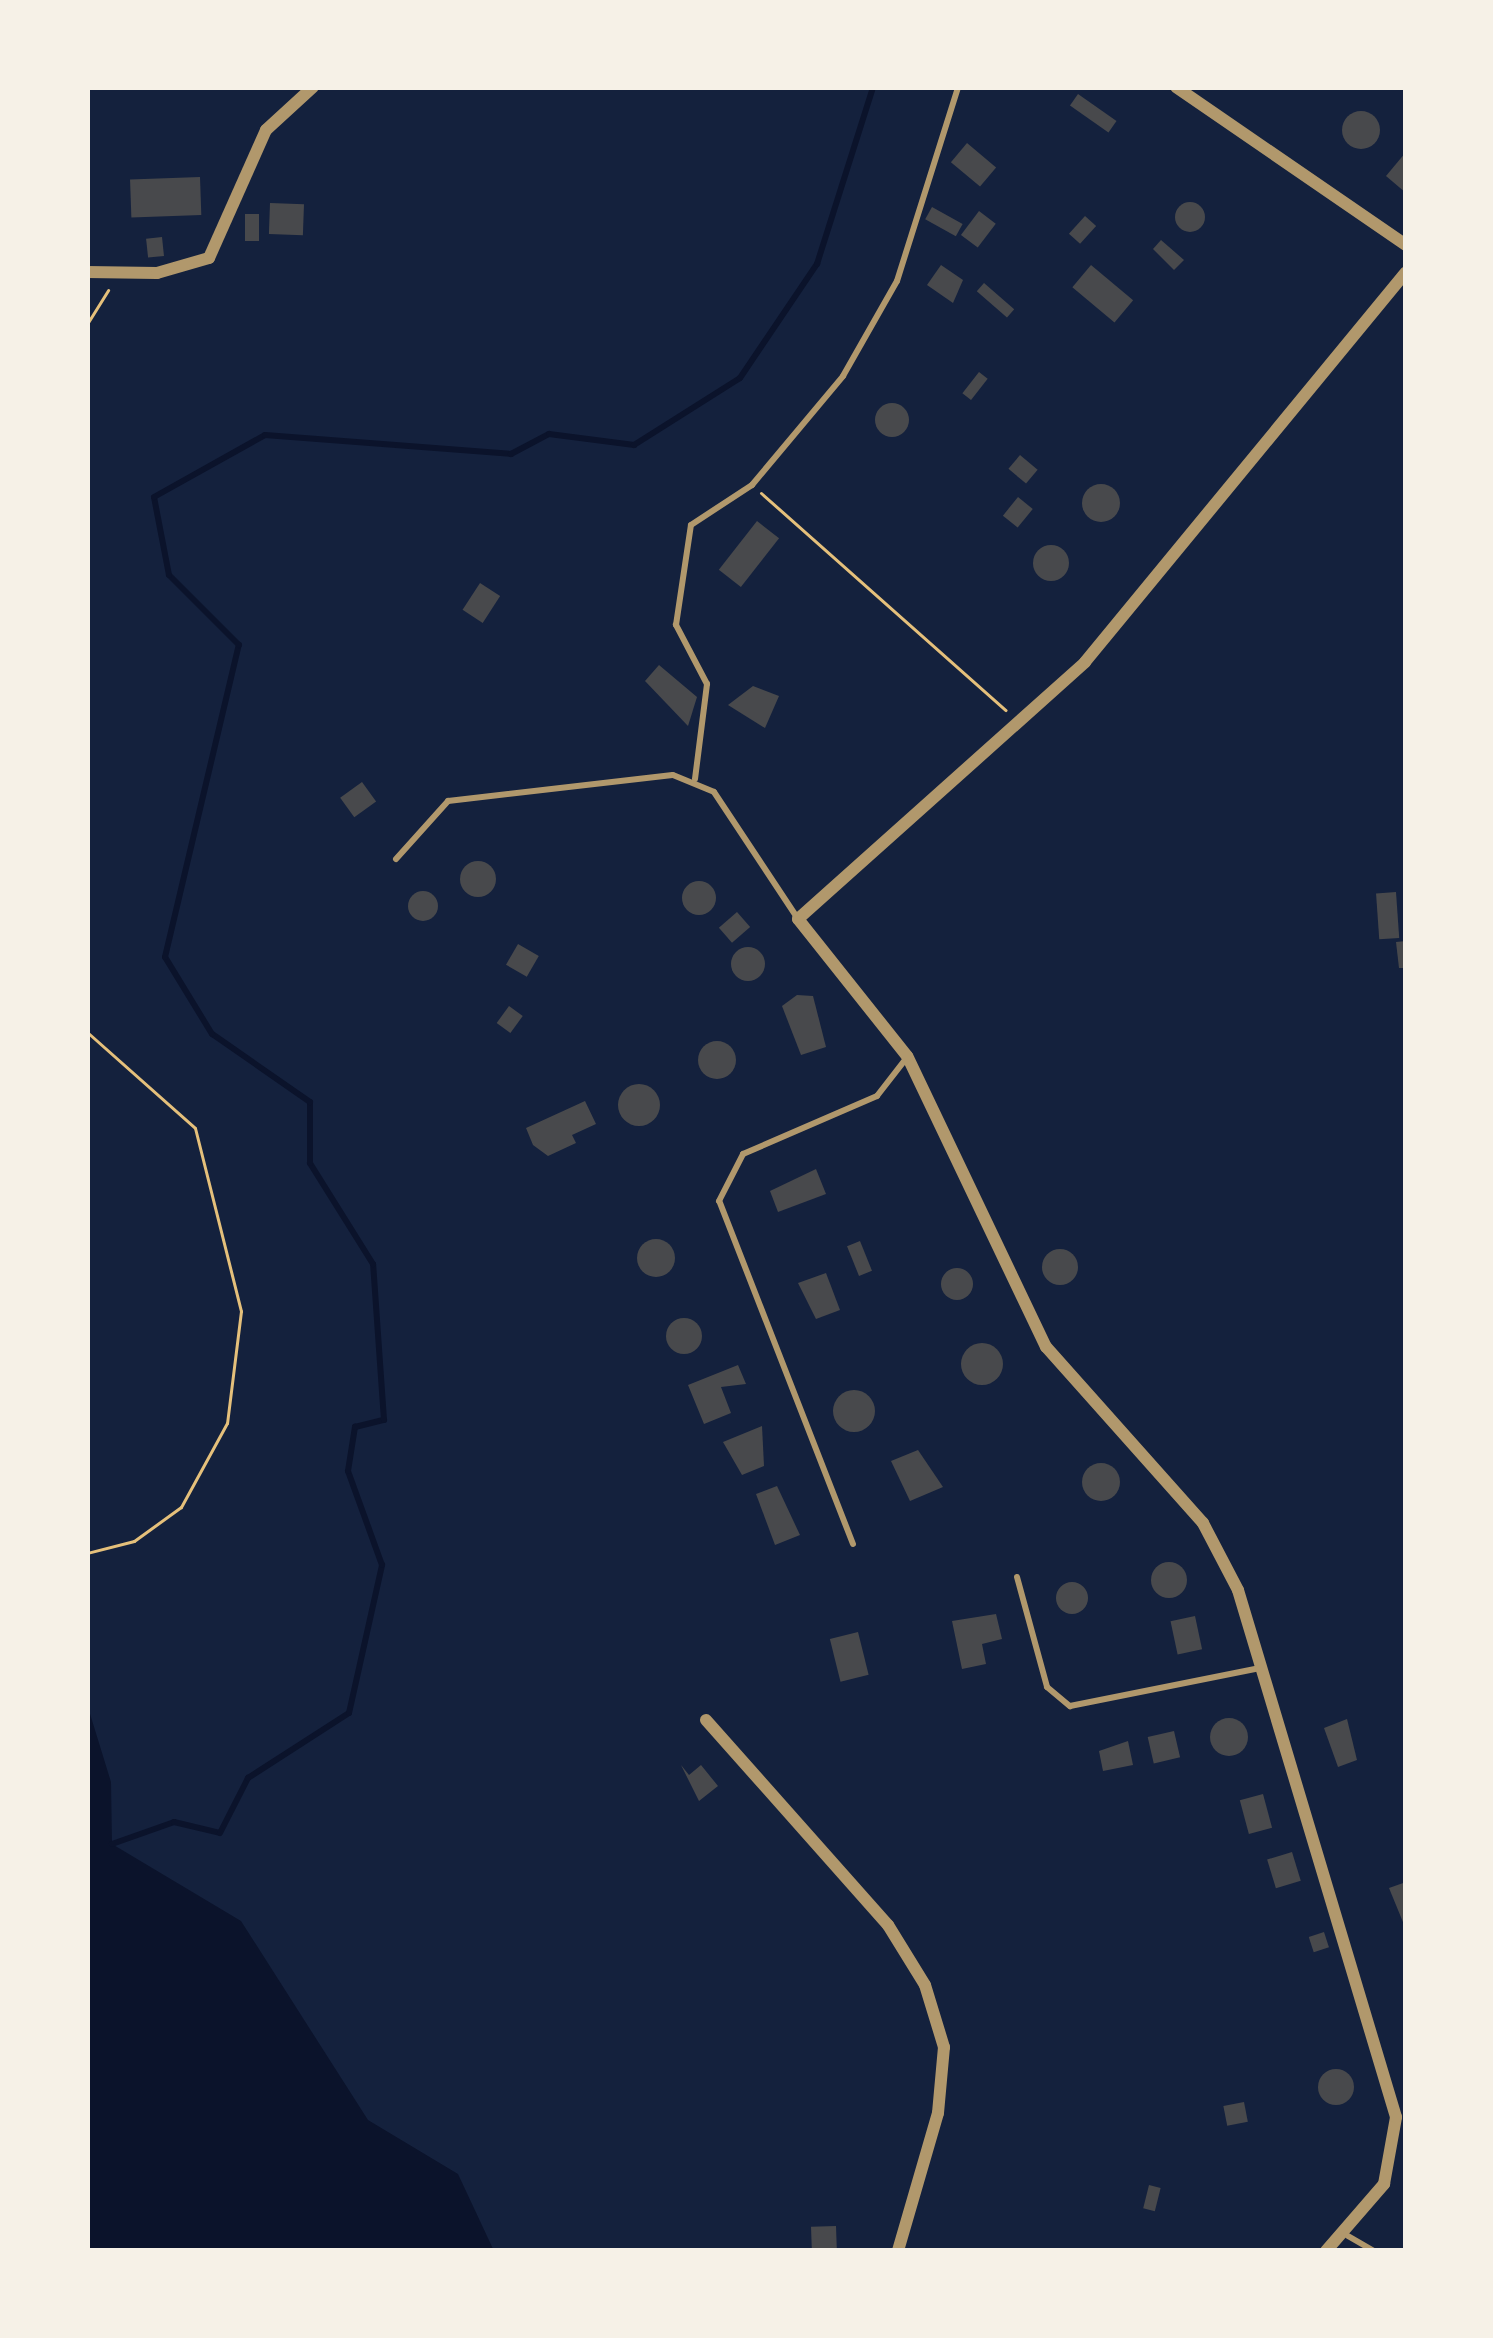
<!DOCTYPE html>
<html>
<head>
<meta charset="utf-8">
<style>
	body { margin:0 }
	#map { position:relative; width:1493px; height:2338px; overflow:hidden; background:#14213d; font-family:Karla,sans-serif }
	div>[style] { position:absolute }
	.water>* { inset:0; background:#0b132b }
	.stream>* { height:6px; margin:-3px; padding:0 3px; transform-origin:3px; border-radius:3px; background:#0b132b }
	.building>* { inset:0; background:#48494c; transform-origin:0 0 }
	.round { border-radius:50% }
	.path>* { height:3px; margin:-1.5px; padding:0 1.5px; transform-origin:1.5px; border-radius:1.5px; background:#e5c07b }
	.service>* { height:6px; margin:-3px; padding:0 3px; transform-origin:3px; border-radius:3px; background:#b1986c }
	.minor>* { height:12px; margin:-6px; padding:0 6px; transform-origin:6px; border-radius:6px; background:#b1986c }
	span { translate:-50% -50%; white-space:nowrap; text-align:center; line-height:1.15; -webkit-text-stroke:12px #f6f1e7; paint-order:stroke }
	.frame { position:absolute; inset:0; border:90px solid #f6f1e7; pointer-events:none }
</style>
</head>
<body>
<div id="map">
	<div class="water">
		<i style="clip-path:polygon(87px 1704px,111px 1782px,112px 1844px,241px 1921px,368px 2120px,458px 2174px,494px 2251px,87px 2251px)"></i>
	</div>
	<div class="stream">
		<i style="left:112px;top:1844px;width:66px;rotate:-19.5deg"></i>
		<i style="left:174px;top:1822px;width:47px;rotate:13.4deg"></i>
		<i style="left:220px;top:1833px;width:62px;rotate:-63deg"></i>
		<i style="left:248px;top:1778px;width:120px;rotate:-32.8deg"></i>
		<i style="left:349px;top:1713px;width:152px;rotate:-77.4deg"></i>
		<i style="left:382px;top:1565px;width:100px;rotate:-109.9deg"></i>
		<i style="left:348px;top:1471px;width:45px;rotate:-81deg"></i>
		<i style="left:355px;top:1427px;width:30px;rotate:-14deg"></i>
		<i style="left:384px;top:1420px;width:156px;rotate:-94deg"></i>
		<i style="left:373px;top:1264px;width:119px;rotate:-122deg"></i>
		<i style="left:310px;top:1163px;width:61px;rotate:-90deg"></i>
		<i style="left:310px;top:1102px;width:119px;rotate:-145.2deg"></i>
		<i style="left:212px;top:1034px;width:90px;rotate:-121.4deg"></i>
		<i style="left:165px;top:957px;width:321px;rotate:-76.7deg"></i>
		<i style="left:239px;top:645px;width:99px;rotate:-135deg"></i>
		<i style="left:169px;top:575px;width:79px;rotate:-100.9deg"></i>
		<i style="left:154px;top:497px;width:127px;rotate:-29.2deg"></i>
		<i style="left:265px;top:435px;width:247px;rotate:4.4deg"></i>
		<i style="left:511px;top:454px;width:43px;rotate:-27.8deg"></i>
		<i style="left:549px;top:434px;width:86px;rotate:7.4deg"></i>
		<i style="left:634px;top:445px;width:125px;rotate:-32.3deg"></i>
		<i style="left:740px;top:378px;width:138px;rotate:-56deg"></i>
		<i style="left:817px;top:264px;width:186px;rotate:-72.4deg"></i>
	</div>
	<div class="building">
		<i style="left:1078px;top:94px;width:47px;height:14px;rotate:35deg"></i>
		<i class="round" style="left:1342px;top:111px;width:38px;height:38px"></i>
		<i style="left:967px;top:143px;width:38px;height:25px;rotate:40deg"></i>
		<i style="clip-path:polygon(1406px 152px,1406px 193px,1386px 176px)"></i>
		<i style="left:200px;top:177px;width:38px;height:70px;rotate:88deg"></i>
		<i class="round" style="left:1175px;top:202px;width:30px;height:30px"></i>
		<i style="left:270px;top:203px;width:34px;height:31px;rotate:2deg"></i>
		<i style="left:932px;top:207px;width:35px;height:14px;rotate:29deg"></i>
		<i style="left:979px;top:211px;width:21px;height:30px;rotate:37deg"></i>
		<i style="left:245px;top:214px;width:14px;height:27px"></i>
		<i style="left:1085px;top:216px;width:15px;height:24px;rotate:42deg"></i>
		<i style="left:162px;top:237px;width:19px;height:16px;rotate:84deg"></i>
		<i style="clip-path:polygon(1161px 240px,1184px 260px,1174px 270px,1153px 249px)"></i>
		<i style="clip-path:polygon(941px 265px,963px 280px,953px 303px,927px 285px)"></i>
		<i style="left:1091px;top:265px;width:55px;height:29px;rotate:40deg"></i>
		<i style="left:984px;top:283px;width:40px;height:11px;rotate:41deg"></i>
		<i style="left:979px;top:372px;width:11px;height:27px;rotate:38deg"></i>
		<i class="round" style="left:875px;top:403px;width:34px;height:34px"></i>
		<i style="left:1020px;top:455px;width:23px;height:18px;rotate:40deg"></i>
		<i class="round" style="left:1082px;top:484px;width:38px;height:38px"></i>
		<i style="left:1018px;top:497px;width:19px;height:24px;rotate:39deg"></i>
		<i style="left:757px;top:521px;width:28px;height:62px;rotate:38deg"></i>
		<i class="round" style="left:1033px;top:545px;width:36px;height:36px"></i>
		<i style="left:480px;top:583px;width:24px;height:32px;rotate:33deg"></i>
		<i style="clip-path:polygon(659px 665px,697px 697px,688px 726px,645px 681px)"></i>
		<i style="clip-path:polygon(753px 686px,779px 696px,765px 728px,728px 705px)"></i>
		<i style="left:362px;top:782px;width:24px;height:27px;rotate:54deg"></i>
		<i class="round" style="left:460px;top:861px;width:36px;height:36px"></i>
		<i class="round" style="left:682px;top:881px;width:34px;height:34px"></i>
		<i class="round" style="left:408px;top:891px;width:30px;height:30px"></i>
		<i style="left:1396px;top:892px;width:46px;height:20px;rotate:86deg"></i>
		<i style="left:737px;top:912px;width:20px;height:24px;rotate:49deg"></i>
		<i style="clip-path:polygon(1406px 941px,1406px 968px,1399px 968px,1396px 942px)"></i>
		<i style="left:518px;top:944px;width:24px;height:24px;rotate:30deg"></i>
		<i class="round" style="left:731px;top:947px;width:34px;height:34px"></i>
		<i style="clip-path:polygon(797px 995px,813px 996px,826px 1047px,801px 1055px,782px 1006px)"></i>
		<i style="left:509px;top:1006px;width:17px;height:21px;rotate:36deg"></i>
		<i class="round" style="left:698px;top:1041px;width:38px;height:38px"></i>
		<i class="round" style="left:618px;top:1084px;width:42px;height:42px"></i>
		<i style="clip-path:polygon(585px 1101px,596px 1124px,572px 1135px,576px 1143px,548px 1156px,533px 1145px,526px 1128px)"></i>
		<i style="clip-path:polygon(816px 1169px,826px 1194px,778px 1212px,770px 1191px)"></i>
		<i class="round" style="left:637px;top:1239px;width:38px;height:38px"></i>
		<i style="left:860px;top:1241px;width:32px;height:14px;rotate:68deg"></i>
		<i class="round" style="left:1042px;top:1249px;width:36px;height:36px"></i>
		<i class="round" style="left:941px;top:1268px;width:32px;height:32px"></i>
		<i style="clip-path:polygon(826px 1273px,840px 1310px,816px 1319px,798px 1283px)"></i>
		<i class="round" style="left:666px;top:1318px;width:36px;height:36px"></i>
		<i class="round" style="left:961px;top:1343px;width:42px;height:42px"></i>
		<i style="clip-path:polygon(738px 1365px,746px 1384px,721px 1387px,731px 1413px,704px 1424px,688px 1385px)"></i>
		<i class="round" style="left:833px;top:1390px;width:42px;height:42px"></i>
		<i style="clip-path:polygon(762px 1426px,764px 1466px,742px 1475px,723px 1442px)"></i>
		<i style="clip-path:polygon(918px 1450px,943px 1487px,910px 1501px,891px 1461px)"></i>
		<i class="round" style="left:1082px;top:1463px;width:38px;height:38px"></i>
		<i style="clip-path:polygon(777px 1486px,800px 1535px,775px 1545px,756px 1494px)"></i>
		<i class="round" style="left:1151px;top:1562px;width:36px;height:36px"></i>
		<i class="round" style="left:1056px;top:1582px;width:32px;height:32px"></i>
		<i style="clip-path:polygon(996px 1614px,1002px 1639px,982px 1644px,986px 1664px,962px 1669px,952px 1621px)"></i>
		<i style="left:1195px;top:1616px;width:34px;height:25px;rotate:78deg"></i>
		<i style="left:858px;top:1632px;width:44px;height:29px;rotate:76deg"></i>
		<i class="round" style="left:1210px;top:1718px;width:38px;height:38px"></i>
		<i style="clip-path:polygon(1347px 1719px,1357px 1760px,1338px 1767px,1324px 1728px)"></i>
		<i style="left:1174px;top:1731px;width:27px;height:27px;rotate:77deg"></i>
		<i style="clip-path:polygon(1128px 1741px,1133px 1765px,1103px 1771px,1099px 1751px)"></i>
		<i style="clip-path:polygon(681px 1765px,689px 1775px,701px 1765px,718px 1786px,699px 1801px)"></i>
		<i style="left:1263px;top:1794px;width:35px;height:24px;rotate:75deg"></i>
		<i style="left:1292px;top:1852px;width:30px;height:26px;rotate:73deg"></i>
		<i style="clip-path:polygon(1406px 1882px,1406px 1927px,1405px 1927px,1389px 1888px)"></i>
		<i style="left:1324px;top:1932px;width:16px;height:16px;rotate:72deg"></i>
		<i class="round" style="left:1318px;top:2069px;width:36px;height:36px"></i>
		<i style="left:1244px;top:2102px;width:20px;height:21px;rotate:79deg"></i>
		<i style="left:1149px;top:2185px;width:12px;height:24px;rotate:14deg"></i>
		<i style="left:836px;top:2226px;width:25px;height:25px;rotate:88deg"></i>
	</div>
	<div class="path">
		<i style="left:87px;top:324px;width:40px;rotate:-58deg"></i>
		<i style="left:761px;top:493px;width:327px;rotate:41.6deg"></i>
		<i style="left:87px;top:1032px;width:144px;rotate:41.6deg"></i>
		<i style="left:195px;top:1128px;width:189px;rotate:75.9deg"></i>
		<i style="left:241px;top:1311px;width:113px;rotate:97.1deg"></i>
		<i style="left:227px;top:1423px;width:96px;rotate:118.7deg"></i>
		<i style="left:181px;top:1507px;width:58px;rotate:144.1deg"></i>
		<i style="left:134px;top:1541px;width:49px;rotate:165.7deg"></i>
	</div>
	<div class="service">
		<i style="left:695px;top:779px;width:96px;rotate:-82.8deg"></i>
		<i style="left:707px;top:684px;width:67px;rotate:-117.7deg"></i>
		<i style="left:676px;top:625px;width:101px;rotate:-81.5deg"></i>
		<i style="left:691px;top:525px;width:73px;rotate:-33.3deg"></i>
		<i style="left:752px;top:485px;width:142px;rotate:-50.1deg"></i>
		<i style="left:843px;top:376px;width:109px;rotate:-60.4deg"></i>
		<i style="left:897px;top:281px;width:203px;rotate:-72.5deg"></i>
		<i style="left:396px;top:859px;width:78px;rotate:-48.1deg"></i>
		<i style="left:448px;top:801px;width:226px;rotate:-6.6deg"></i>
		<i style="left:673px;top:775px;width:44px;rotate:22.5deg"></i>
		<i style="left:714px;top:792px;width:149px;rotate:56.5deg"></i>
		<i style="left:853px;top:1544px;width:368px;rotate:-111.3deg"></i>
		<i style="left:719px;top:1201px;width:53px;rotate:-62.9deg"></i>
		<i style="left:743px;top:1154px;width:146px;rotate:-23.4deg"></i>
		<i style="left:877px;top:1096px;width:46px;rotate:-52.1deg"></i>
		<i style="left:1017px;top:1577px;width:114px;rotate:74.7deg"></i>
		<i style="left:1047px;top:1687px;width:30px;rotate:40deg"></i>
		<i style="left:1070px;top:1706px;width:195px;rotate:-11.3deg"></i>
		<i style="left:1348px;top:2236px;width:30px;rotate:30deg"></i>
	</div>
	<div class="minor">
		<i style="left:1176px;top:87px;width:279px;rotate:34.5deg"></i>
		<i style="left:87px;top:272px;width:70px;rotate:0.8deg"></i>
		<i style="left:157px;top:273px;width:54px;rotate:-16.1deg"></i>
		<i style="left:209px;top:258px;width:140px;rotate:-66deg"></i>
		<i style="left:266px;top:130px;width:64px;rotate:-42.5deg"></i>
		<i style="left:706px;top:1720px;width:274px;rotate:48.4deg"></i>
		<i style="left:888px;top:1925px;width:70px;rotate:58.3deg"></i>
		<i style="left:925px;top:1985px;width:65px;rotate:73deg"></i>
		<i style="left:944px;top:2047px;width:66px;rotate:95.2deg"></i>
		<i style="left:938px;top:2113px;width:144px;rotate:106.2deg"></i>
		<i style="left:1326px;top:2251px;width:89px;rotate:-49.1deg"></i>
		<i style="left:1384px;top:2184px;width:68px;rotate:-79.8deg"></i>
		<i style="left:1396px;top:2117px;width:550px;rotate:-106.69deg"></i>
		<i style="left:1238px;top:1590px;width:76px;rotate:-117.6deg"></i>
		<i style="left:1203px;top:1523px;width:236px;rotate:-131.7deg"></i>
		<i style="left:1046px;top:1347px;width:322px;rotate:-115.5deg"></i>
		<i style="left:907px;top:1056px;width:175px;rotate:-128.5deg"></i>
		<i style="left:798px;top:919px;width:385px;rotate:-41.8deg"></i>
		<i style="left:1085px;top:662px;width:505px;rotate:-50.54deg"></i>
	</div>
	<div class="frame"></div>
</div>
</body>
</html>
